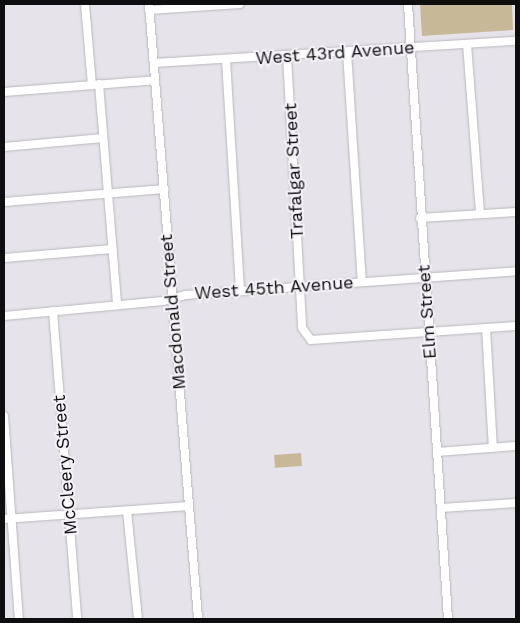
<!DOCTYPE html>
<html>
<head>
<meta charset="utf-8">
<style>
	body { margin:0 }
	#map { position:relative; width:520px; height:623px; overflow:hidden; background:#e6e4ea; font-family:"Work Sans",sans-serif }
	div>[style] { position:absolute }
	.green>* { inset:0; background:#c7b998; transform-origin:0 0 }
	.roads { filter:drop-shadow(0 0 1px #b9b7bc) drop-shadow(0 0 1px #b9b7bc) }
	.minor>* { height:8px; margin:-4px; padding:0 4px; transform-origin:4px; border-radius:4px; background:#fff }
	span { translate:-50% -50%; white-space:nowrap; text-align:center; line-height:1.15; -webkit-text-stroke:4px #f4f2f7; paint-order:stroke }
	.street-label { font-size:18px; color:#0e0d0f }
	.frame { position:absolute; inset:0; border:5px solid #0e0d0f; pointer-events:none }
</style>
</head>
<body>
<div id="map">
	<div class="green">
		<i style="clip-path:polygon(420px 4px,512px 4px,513px 30px,422px 36px)"></i>
		<i style="left:301px;top:453px;width:13px;height:27px;rotate:86deg"></i>
	</div>
	<div class="roads">
		<div class="minor">
			<i style="left:85px;top:4px;width:81px;rotate:85.1deg"></i>
			<i style="left:149px;top:4px;width:617px;rotate:85.44deg"></i>
			<i style="left:408px;top:4px;width:616px;rotate:86.28deg"></i>
			<i style="left:149px;top:10px;width:91px;rotate:-3.8deg"></i>
			<i style="left:467px;top:44px;width:170px;rotate:85.6deg"></i>
			<i style="left:347px;top:52px;width:229px;rotate:86.3deg"></i>
			<i style="left:287px;top:56px;width:272px;rotate:86.8deg"></i>
			<i style="left:302px;top:328px;width:15px;rotate:53deg"></i>
			<i style="left:311px;top:340px;width:205px;rotate:-3.9deg"></i>
			<i style="left:226px;top:60px;width:231px;rotate:86.5deg"></i>
			<i style="left:154px;top:63px;width:363px;rotate:-3.5deg"></i>
			<i style="left:99px;top:84px;width:222px;rotate:85.3deg"></i>
			<i style="left:4px;top:92px;width:151px;rotate:-4.5deg"></i>
			<i style="left:4px;top:147px;width:99px;rotate:-5.2deg"></i>
			<i style="left:4px;top:202px;width:161px;rotate:-4.6deg"></i>
			<i style="left:420px;top:218px;width:96px;rotate:-3.6deg"></i>
			<i style="left:4px;top:258px;width:109px;rotate:-4.7deg"></i>
			<i style="left:53px;top:311px;width:309px;rotate:85.5deg"></i>
			<i style="left:4px;top:316px;width:160px;rotate:-5.4deg"></i>
			<i style="left:163px;top:301px;width:23px;rotate:-15deg"></i>
			<i style="left:185px;top:295px;width:332px;rotate:-4.1deg"></i>
			<i style="left:486px;top:328px;width:120px;rotate:86.7deg"></i>
			<i style="left:4px;top:416px;width:204px;rotate:85.8deg"></i>
			<i style="left:437px;top:452px;width:79px;rotate:-4.3deg"></i>
			<i style="left:441px;top:508px;width:75px;rotate:-3.8deg"></i>
			<i style="left:127px;top:511px;width:109px;rotate:84.2deg"></i>
			<i style="left:4px;top:519px;width:185px;rotate:-4deg"></i>
		</div>
	</div>
	<div class="street-label">
		<span style="left:335px;top:53px;rotate:-4deg">West 43rd Avenue</span>
		<span style="left:294px;top:171px;rotate:-93deg">Trafalgar Street</span>
		<span style="left:274px;top:288px;rotate:-4deg">West 45th Avenue</span>
		<span style="left:173px;top:312px;rotate:-95deg">Macdonald Street</span>
		<span style="left:427px;top:312px;rotate:-94deg">Elm Street</span>
		<span style="left:65px;top:465px;rotate:-95deg">McCleery Street</span>
	</div>
	<div class="frame"></div>
</div>
</body>
</html>
